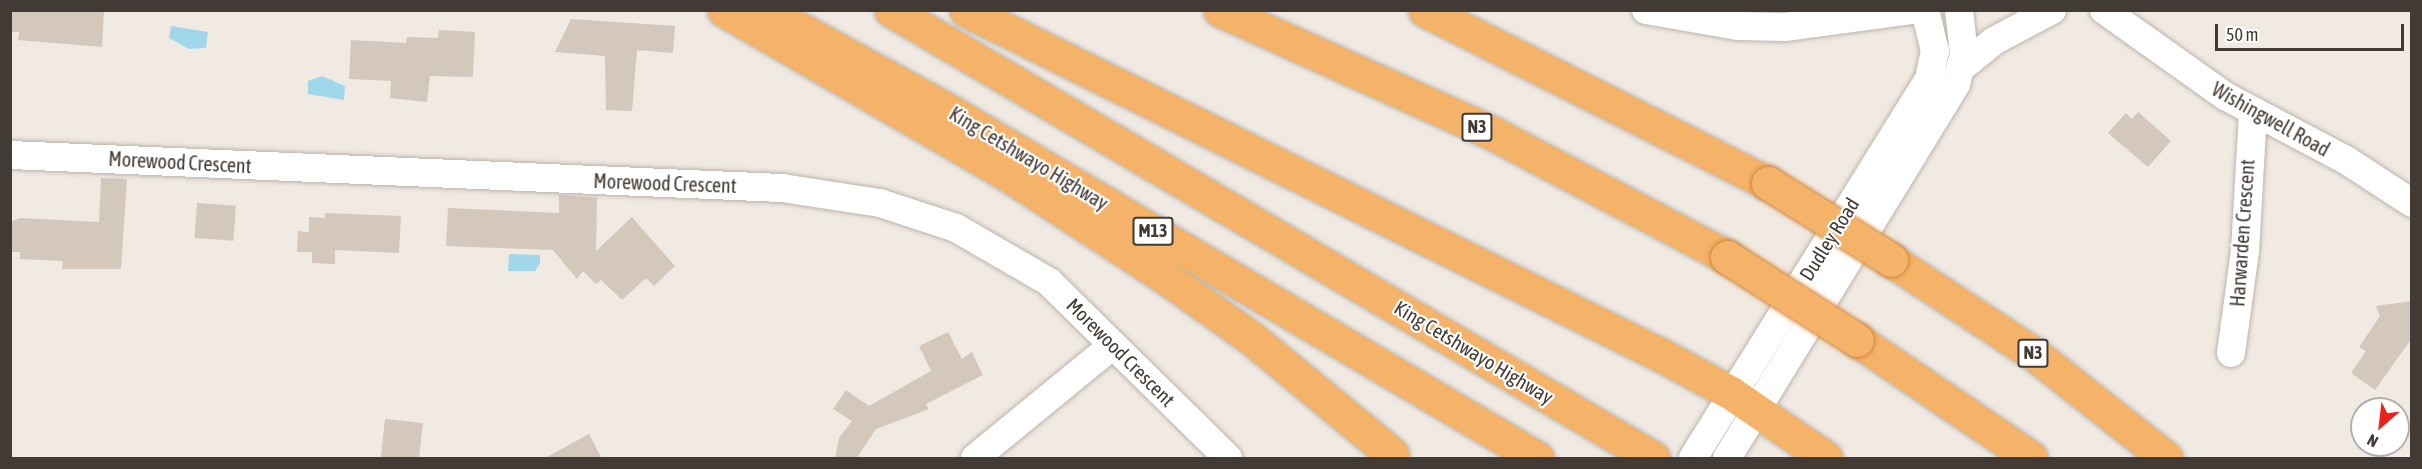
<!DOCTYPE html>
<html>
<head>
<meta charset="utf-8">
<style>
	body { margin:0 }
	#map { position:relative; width:2422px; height:469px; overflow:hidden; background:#f0eae3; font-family:"Asap Condensed",sans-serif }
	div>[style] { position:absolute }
	.water>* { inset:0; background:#a1d7eb }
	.building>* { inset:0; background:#d4c7bc; transform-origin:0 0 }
	.roads { filter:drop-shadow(0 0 2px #beb4a9) drop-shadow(0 0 2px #beb4a9) }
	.minor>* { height:28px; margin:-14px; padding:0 14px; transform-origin:14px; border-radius:14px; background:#fff }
	.motorway>* { height:33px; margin:-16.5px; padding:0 16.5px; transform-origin:16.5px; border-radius:16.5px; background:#f5b369 }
	.bridges { filter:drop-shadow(0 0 2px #d3863a) drop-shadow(0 0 2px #d3863a) }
	.motorway-bridge>* { height:33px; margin:-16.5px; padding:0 16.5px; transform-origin:16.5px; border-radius:16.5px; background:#f5b369 }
	span { translate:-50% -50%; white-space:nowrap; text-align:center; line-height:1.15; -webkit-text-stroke:4.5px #fff; paint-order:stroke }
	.shield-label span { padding:2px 4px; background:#fff; border:2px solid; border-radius:4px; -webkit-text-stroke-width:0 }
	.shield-label { font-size:18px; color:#423a34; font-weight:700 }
	.street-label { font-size:20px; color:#423a34 }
	.frame { position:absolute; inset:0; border:12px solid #423a34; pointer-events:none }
	.north { position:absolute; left:2350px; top:397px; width:60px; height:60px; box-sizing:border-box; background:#fff; border:2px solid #b3b0ae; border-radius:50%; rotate:208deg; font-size:16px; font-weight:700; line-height:24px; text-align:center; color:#423a34 }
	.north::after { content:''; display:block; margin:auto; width:21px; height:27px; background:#ee201d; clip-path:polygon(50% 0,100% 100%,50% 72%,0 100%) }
	.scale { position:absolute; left:2215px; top:24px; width:189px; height:27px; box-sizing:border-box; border:3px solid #423a34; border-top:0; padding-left:8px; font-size:18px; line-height:21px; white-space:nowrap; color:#423a34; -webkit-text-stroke:4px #fff; paint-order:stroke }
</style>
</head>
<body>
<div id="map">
	<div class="water">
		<i style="clip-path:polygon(171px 26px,208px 32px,206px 48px,189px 49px,169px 38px)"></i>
		<i style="clip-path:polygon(322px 76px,345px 86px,344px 100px,308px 94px,308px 81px)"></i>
		<i style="clip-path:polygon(509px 254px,540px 255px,540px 263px,535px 271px,508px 271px)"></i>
	</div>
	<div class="building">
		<i style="clip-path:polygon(10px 10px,104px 10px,102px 47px,18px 40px,19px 32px,10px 32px)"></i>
		<i style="clip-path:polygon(571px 19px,675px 26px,673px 53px,637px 50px,632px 111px,606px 110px,605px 56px,555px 52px)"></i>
		<i style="clip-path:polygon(439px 30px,475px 32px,473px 77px,430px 76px,427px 102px,390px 98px,391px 81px,349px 79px,351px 40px,406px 43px,407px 37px,438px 38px)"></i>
		<i style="clip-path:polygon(2138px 112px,2171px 141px,2148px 167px,2108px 133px,2126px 113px,2132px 119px)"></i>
		<i style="clip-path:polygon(101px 178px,127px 179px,121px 269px,62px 269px,63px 261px,20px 259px,20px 252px,10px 252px,10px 222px,20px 218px,99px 222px)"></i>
		<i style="clip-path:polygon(559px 195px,597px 198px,596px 251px,632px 217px,675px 266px,654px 286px,646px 278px,622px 300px,601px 280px,596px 284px,583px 271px,577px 279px,553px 250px,446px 246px,448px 208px,559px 213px)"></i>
		<i style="left:197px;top:203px;width:39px;height:35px;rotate:4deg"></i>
		<i style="clip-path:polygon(325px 213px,401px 216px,399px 253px,335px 250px,335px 264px,312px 263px,312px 252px,297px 252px,298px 231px,309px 232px,309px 217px,325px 218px)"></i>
		<i style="clip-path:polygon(2412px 301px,2412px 338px,2375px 390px,2351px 373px,2366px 351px,2359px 347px,2380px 316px,2376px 306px)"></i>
		<i style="clip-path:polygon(948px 332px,962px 359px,972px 352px,983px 375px,926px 404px,929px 409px,876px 429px,856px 459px,835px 459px,839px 438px,852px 421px,833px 409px,846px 390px,869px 406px,931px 371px,919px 346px)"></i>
		<i style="left:385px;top:419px;width:38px;height:40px;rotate:6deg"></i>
		<i style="clip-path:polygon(589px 434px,602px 459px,543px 459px)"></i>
	</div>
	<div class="roads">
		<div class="minor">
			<i style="left:1646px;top:10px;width:93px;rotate:9.9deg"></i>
			<i style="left:1738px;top:26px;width:47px;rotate:1.2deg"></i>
			<i style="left:1785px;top:27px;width:129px;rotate:-7.6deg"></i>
			<i style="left:2104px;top:10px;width:148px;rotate:35.4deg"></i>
			<i style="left:2225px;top:96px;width:137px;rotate:27.9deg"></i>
			<i style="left:2346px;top:160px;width:79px;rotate:33.1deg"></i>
			<i style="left:1962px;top:67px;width:41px;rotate:-39.1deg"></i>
			<i style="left:1994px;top:41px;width:66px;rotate:-28.1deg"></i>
			<i style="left:10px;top:155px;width:773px;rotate:2.45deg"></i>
			<i style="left:782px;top:188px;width:99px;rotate:8.7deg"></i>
			<i style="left:880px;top:203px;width:80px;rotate:18.2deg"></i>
			<i style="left:956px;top:228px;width:108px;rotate:30.1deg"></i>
			<i style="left:1049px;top:282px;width:251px;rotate:44.5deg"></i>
			<i style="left:2231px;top:353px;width:103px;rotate:-82.2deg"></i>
			<i style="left:2245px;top:251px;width:138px;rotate:-86.7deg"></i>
			<i style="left:975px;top:458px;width:178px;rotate:-39.3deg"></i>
			<i style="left:1693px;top:458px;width:446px;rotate:-58.1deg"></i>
			<i style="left:1929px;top:79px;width:29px;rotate:-78deg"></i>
			<i style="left:1935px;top:51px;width:42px;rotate:-103.7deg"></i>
			<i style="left:1727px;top:458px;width:439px;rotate:-58.5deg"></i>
			<i style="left:1956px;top:84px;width:31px;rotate:-75deg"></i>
			<i style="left:1964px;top:54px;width:44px;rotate:-96.5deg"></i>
		</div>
		<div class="motorway">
			<i style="left:724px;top:10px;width:327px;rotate:30.1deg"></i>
			<i style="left:1007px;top:174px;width:189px;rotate:33.1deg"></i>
			<i style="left:1165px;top:277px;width:104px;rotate:35.2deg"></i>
			<i style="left:1250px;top:337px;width:184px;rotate:39.5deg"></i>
			<i style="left:765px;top:10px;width:196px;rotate:28.7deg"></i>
			<i style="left:937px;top:104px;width:697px;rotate:30.54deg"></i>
			<i style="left:891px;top:10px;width:884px;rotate:30.45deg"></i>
			<i style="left:966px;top:10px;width:778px;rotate:26.4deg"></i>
			<i style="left:1663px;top:356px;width:77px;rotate:28.6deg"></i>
			<i style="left:1731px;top:393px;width:115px;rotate:34.4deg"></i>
			<i style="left:1220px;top:10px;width:301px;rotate:24.3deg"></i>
			<i style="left:1494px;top:134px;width:263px;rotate:27.8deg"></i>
			<i style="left:1425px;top:10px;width:384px;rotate:26.8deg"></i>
			<i style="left:1891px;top:260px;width:171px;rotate:33.3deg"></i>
			<i style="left:2034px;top:354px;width:168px;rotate:38.2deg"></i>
			<i style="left:1857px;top:340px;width:210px;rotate:34.1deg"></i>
		</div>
	</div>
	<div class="bridges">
		<div class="motorway-bridge">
			<i style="left:1768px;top:183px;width:145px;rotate:32deg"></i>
			<i style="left:1727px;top:257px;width:154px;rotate:32.6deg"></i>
		</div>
	</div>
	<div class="shield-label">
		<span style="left:1477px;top:127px">N3</span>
		<span style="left:1153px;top:231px">M13</span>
		<span style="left:2033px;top:353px">N3</span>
	</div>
	<div class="street-label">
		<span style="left:2271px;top:119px;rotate:29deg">Wishingwell Road</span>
		<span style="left:1029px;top:158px;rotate:31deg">King Cetshwayo Highway</span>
		<span style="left:180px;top:162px;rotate:3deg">Morewood Crescent</span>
		<span style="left:665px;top:183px;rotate:2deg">Morewood Crescent</span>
		<span style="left:2242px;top:233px;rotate:-86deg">Harwarden Crescent</span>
		<span style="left:1829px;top:239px;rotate:-58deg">Dudley Road</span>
		<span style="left:1121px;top:352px;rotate:45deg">Morewood Crescent</span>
		<span style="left:1474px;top:352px;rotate:31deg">King Cetshwayo Highway</span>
	</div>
	<div class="frame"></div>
	<div class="north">N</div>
	<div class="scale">50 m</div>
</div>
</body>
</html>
